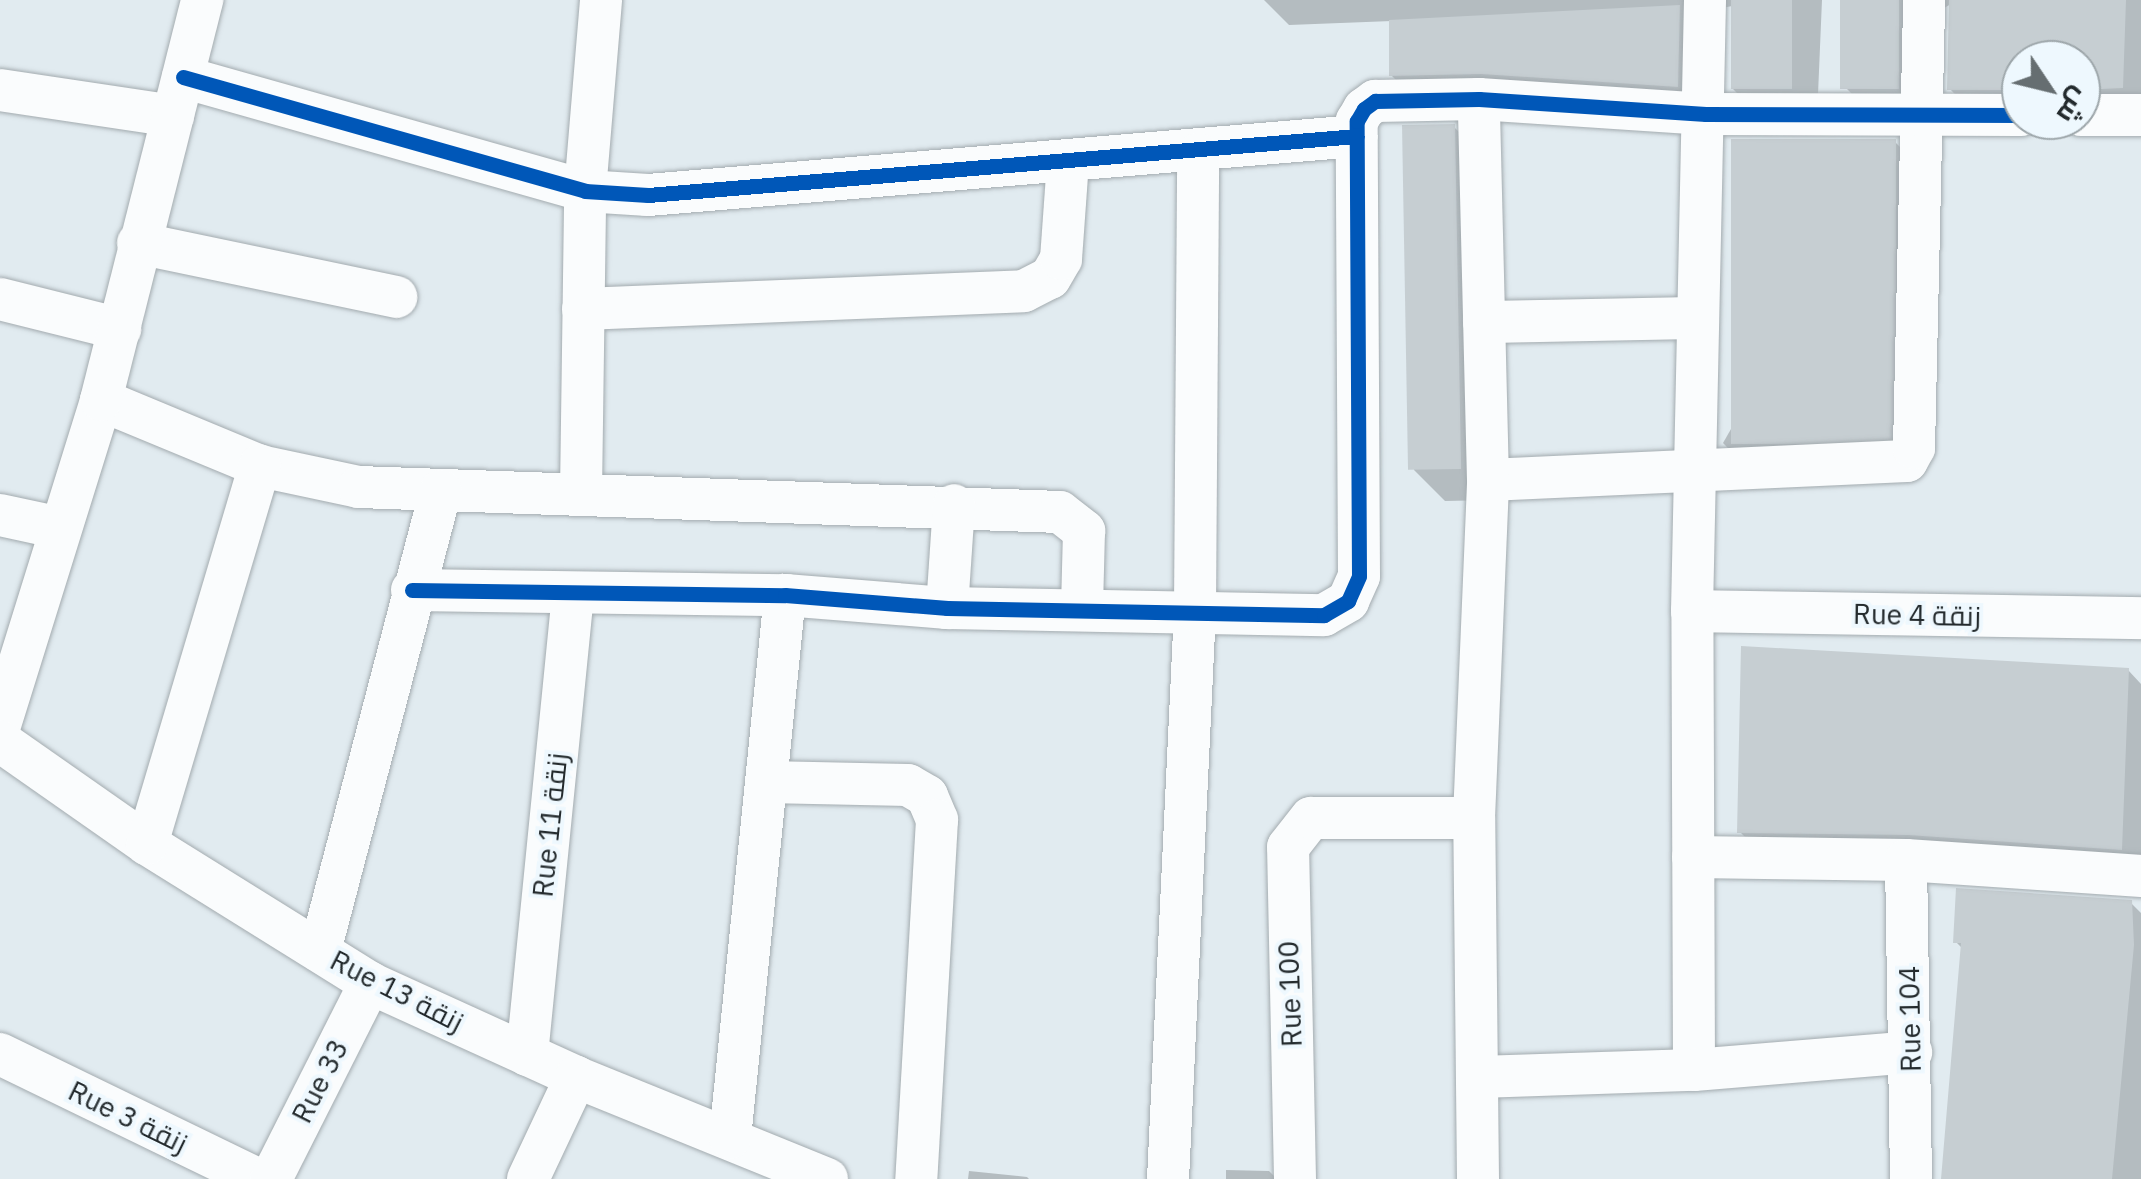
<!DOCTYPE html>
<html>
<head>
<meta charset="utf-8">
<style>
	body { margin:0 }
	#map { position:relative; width:2141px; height:1179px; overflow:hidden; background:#e1ebf0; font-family:"IBM Plex Sans",Cairo,sans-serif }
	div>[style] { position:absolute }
	.shadow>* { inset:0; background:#0003 }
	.building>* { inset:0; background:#c6ced2; transform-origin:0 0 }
	.roads { filter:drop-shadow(0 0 2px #a3abaf) drop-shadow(0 0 2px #a3abaf) }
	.street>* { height:42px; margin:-21px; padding:0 21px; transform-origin:21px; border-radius:21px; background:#fafcfd }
	.cycleway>* { height:15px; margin:-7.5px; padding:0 7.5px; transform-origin:7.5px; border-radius:7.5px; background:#0057b8 }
	span { translate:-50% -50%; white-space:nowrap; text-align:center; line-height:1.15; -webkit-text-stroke:8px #eef8fe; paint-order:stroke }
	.street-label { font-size:28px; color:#232a2d }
	.north { position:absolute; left:2001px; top:40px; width:100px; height:100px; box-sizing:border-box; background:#eef8fe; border:2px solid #9da6aa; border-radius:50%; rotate:125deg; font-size:28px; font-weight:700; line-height:40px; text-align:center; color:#232a2d }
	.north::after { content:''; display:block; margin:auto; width:35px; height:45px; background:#666e71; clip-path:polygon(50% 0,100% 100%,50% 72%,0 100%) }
</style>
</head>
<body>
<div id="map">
	<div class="shadow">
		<i style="clip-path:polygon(1264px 0,1822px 0,1817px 118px,1762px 118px,1732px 88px,1732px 6px,1722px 8px,1707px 116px,1421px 105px,1391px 75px,1392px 21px,1289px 25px)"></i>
		<i style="clip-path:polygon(1843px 0,2141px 0,2141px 116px,2081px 117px,2081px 60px,2021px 60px,2021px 117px,1978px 118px,1950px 89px,1951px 4px,1932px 15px,1925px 117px,1875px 117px,1846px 88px)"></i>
		<i style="clip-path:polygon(1454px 127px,1485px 158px,1493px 500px,1445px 501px,1414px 470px)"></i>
		<i style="clip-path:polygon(1895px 142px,1926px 173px,1919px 467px,1754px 475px,1723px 443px)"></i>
		<i style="clip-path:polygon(2128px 670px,2141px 684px,2141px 878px,1770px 862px,1740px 832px)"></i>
		<i style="clip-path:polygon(2131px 903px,2141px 913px,2141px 1179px,1944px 1179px,1963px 949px,1956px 942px)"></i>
		<i style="clip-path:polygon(1226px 1170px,1269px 1171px,1277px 1179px,1226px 1179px)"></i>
		<i style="clip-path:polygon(969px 1171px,1027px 1177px,1029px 1179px,968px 1179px)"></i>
	</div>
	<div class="building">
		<i style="left:1731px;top:0;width:61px;height:89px"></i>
		<i style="left:1840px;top:0;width:59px;height:89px"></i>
		<i style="clip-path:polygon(1949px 0,2126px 0,2123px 88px,2081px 90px,2081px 60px,2012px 60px,2010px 90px,1947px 90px)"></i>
		<i style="clip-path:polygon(1680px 5px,1678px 87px,1481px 74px,1389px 76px,1389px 20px)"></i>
		<i style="left:1455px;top:124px;width:345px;height:53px;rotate:89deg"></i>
		<i style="left:1731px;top:139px;width:165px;height:305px"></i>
		<i style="clip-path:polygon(1741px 646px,2129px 668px,2122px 850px,1908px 835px,1737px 833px)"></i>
		<i style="clip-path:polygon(1956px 888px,2132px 900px,2134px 945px,2112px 1179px,1941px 1179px,1961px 943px,1953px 943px)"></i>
	</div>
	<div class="roads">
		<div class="street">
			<i style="left:183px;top:77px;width:418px;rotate:15.8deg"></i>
			<i style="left:585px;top:191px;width:63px;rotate:3.6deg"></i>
			<i style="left:648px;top:195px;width:711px;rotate:-4.76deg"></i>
			<i style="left:0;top:90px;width:175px;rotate:8.5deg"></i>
			<i style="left:2081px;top:115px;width:60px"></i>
			<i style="left:138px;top:243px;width:264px;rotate:11.8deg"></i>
			<i style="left:0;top:299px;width:124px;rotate:14deg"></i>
			<i style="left:583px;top:309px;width:441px;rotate:-2.3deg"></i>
			<i style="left:1024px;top:291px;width:29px;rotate:-27deg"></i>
			<i style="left:1050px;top:278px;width:22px;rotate:-60deg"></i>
			<i style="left:1061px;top:259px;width:97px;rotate:-85.9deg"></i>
			<i style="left:1484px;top:322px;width:214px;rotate:-1.1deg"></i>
			<i style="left:101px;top:400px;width:172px;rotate:22.5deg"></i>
			<i style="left:260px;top:466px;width:101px;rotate:12deg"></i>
			<i style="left:359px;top:487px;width:701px;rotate:2.04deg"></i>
			<i style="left:1060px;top:512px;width:31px;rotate:38deg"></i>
			<i style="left:1084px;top:531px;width:79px;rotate:91.5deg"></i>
			<i style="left:1488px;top:480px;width:419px;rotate:-2.6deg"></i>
			<i style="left:1907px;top:461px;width:15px;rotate:-62deg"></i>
			<i style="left:1914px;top:448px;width:448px;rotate:-88.7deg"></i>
			<i style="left:581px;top:493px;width:302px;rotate:-89.2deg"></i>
			<i style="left:585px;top:191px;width:192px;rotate:-85.2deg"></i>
			<i style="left:0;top:515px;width:61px;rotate:12.2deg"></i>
			<i style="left:412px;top:590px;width:373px;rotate:0.8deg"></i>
			<i style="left:785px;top:595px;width:163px;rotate:4.6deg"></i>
			<i style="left:947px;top:608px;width:377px;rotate:1.1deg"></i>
			<i style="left:1324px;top:615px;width:28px;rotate:-30deg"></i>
			<i style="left:1348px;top:601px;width:27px;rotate:-66deg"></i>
			<i style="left:1359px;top:576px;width:455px;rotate:-90.3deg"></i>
			<i style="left:1357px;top:121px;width:14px;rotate:-60deg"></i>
			<i style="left:1364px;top:109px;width:14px;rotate:-36deg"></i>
			<i style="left:1375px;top:101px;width:104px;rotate:-1.1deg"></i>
			<i style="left:1479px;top:99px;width:227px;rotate:3.8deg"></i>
			<i style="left:1706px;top:114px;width:315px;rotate:0.2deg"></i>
			<i style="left:947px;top:608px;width:103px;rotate:-86.1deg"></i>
			<i style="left:1692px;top:611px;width:449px;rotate:0.9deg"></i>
			<i style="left:0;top:725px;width:340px;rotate:-72.7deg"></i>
			<i style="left:101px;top:400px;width:413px;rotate:-75.8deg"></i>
			<i style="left:0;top:741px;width:179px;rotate:35deg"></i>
			<i style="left:147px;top:844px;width:263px;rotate:31.9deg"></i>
			<i style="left:370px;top:983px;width:226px;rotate:24.5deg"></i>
			<i style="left:576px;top:1077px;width:271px;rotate:22.1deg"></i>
			<i style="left:766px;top:782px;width:142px;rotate:1.2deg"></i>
			<i style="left:908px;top:785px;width:22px;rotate:30deg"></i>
			<i style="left:927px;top:796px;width:26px;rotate:67deg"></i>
			<i style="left:937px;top:820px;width:360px;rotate:93.3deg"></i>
			<i style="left:147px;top:844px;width:395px;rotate:-73.4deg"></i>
			<i style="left:1693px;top:857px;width:213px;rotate:0.8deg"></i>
			<i style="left:1906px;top:860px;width:236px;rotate:3.9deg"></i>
			<i style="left:1906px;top:860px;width:319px;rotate:89.1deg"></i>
			<i style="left:320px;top:951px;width:476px;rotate:-75.3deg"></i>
			<i style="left:0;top:1054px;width:286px;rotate:25.9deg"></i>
			<i style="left:527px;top:1055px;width:462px;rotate:-84.3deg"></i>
			<i style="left:1694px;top:1070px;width:459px;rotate:-90.2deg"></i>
			<i style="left:1692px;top:611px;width:611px;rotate:-88.78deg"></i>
			<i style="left:1479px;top:1077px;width:215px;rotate:-1.9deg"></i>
			<i style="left:1694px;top:1070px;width:218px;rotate:-4.7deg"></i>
			<i style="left:730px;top:1138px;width:546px;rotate:-84.22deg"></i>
			<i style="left:271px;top:1179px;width:220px;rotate:-63.2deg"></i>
			<i style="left:528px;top:1179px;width:113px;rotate:-64.8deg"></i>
			<i style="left:1168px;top:1179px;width:570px;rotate:-87.28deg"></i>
			<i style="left:1195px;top:610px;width:456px;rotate:-89.6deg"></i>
			<i style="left:1295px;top:1179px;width:332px;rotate:-91.2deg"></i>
			<i style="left:1288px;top:847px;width:37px;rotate:-52deg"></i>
			<i style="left:1311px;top:818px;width:163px"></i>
			<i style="left:1478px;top:1179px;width:361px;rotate:-90.6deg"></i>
			<i style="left:1474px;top:818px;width:338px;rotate:-87.6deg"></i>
			<i style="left:1488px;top:480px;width:381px;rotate:-91.4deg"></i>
		</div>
	</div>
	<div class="cycleway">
		<i style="left:183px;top:77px;width:418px;rotate:15.8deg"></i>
		<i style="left:585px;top:191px;width:63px;rotate:3.6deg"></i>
		<i style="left:648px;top:195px;width:711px;rotate:-4.76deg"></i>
		<i style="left:412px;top:590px;width:373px;rotate:0.8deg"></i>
		<i style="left:785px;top:595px;width:163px;rotate:4.6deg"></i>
		<i style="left:947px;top:608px;width:377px;rotate:1.1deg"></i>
		<i style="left:1324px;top:615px;width:28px;rotate:-30deg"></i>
		<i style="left:1348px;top:601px;width:27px;rotate:-66deg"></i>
		<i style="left:1359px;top:576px;width:455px;rotate:-90.3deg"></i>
		<i style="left:1357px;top:121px;width:14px;rotate:-60deg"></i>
		<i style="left:1364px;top:109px;width:14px;rotate:-36deg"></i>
		<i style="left:1375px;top:101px;width:104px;rotate:-1.1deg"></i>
		<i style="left:1479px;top:99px;width:227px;rotate:3.8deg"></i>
		<i style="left:1706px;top:114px;width:315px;rotate:0.2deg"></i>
	</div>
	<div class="street-label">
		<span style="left:1917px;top:615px;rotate:1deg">Rue 4 زنقة</span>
		<span style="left:550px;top:825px;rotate:-84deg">Rue 11 زنقة</span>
		<span style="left:397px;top:991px;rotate:27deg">Rue 13 زنقة</span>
		<span style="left:1290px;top:994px;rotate:-92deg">Rue 100</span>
		<span style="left:1910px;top:1019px;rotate:-91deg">Rue 104</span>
		<span style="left:320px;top:1081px;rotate:-63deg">Rue 33</span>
		<span style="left:128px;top:1117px;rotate:26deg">Rue 3 زنقة</span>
	</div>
	<div class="north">ش</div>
</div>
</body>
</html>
